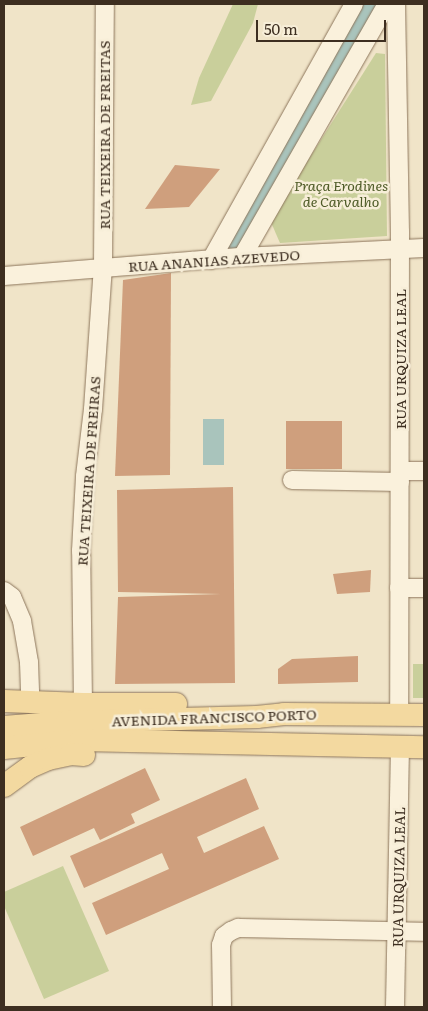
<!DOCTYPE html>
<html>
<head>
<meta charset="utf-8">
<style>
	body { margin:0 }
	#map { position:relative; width:428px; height:1011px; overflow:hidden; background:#f0e4c8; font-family:Literata,serif }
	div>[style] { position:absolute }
	.green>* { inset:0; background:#c9cf9b; transform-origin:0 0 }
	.water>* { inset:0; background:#a9c4bc; transform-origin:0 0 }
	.canal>* { height:19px; margin:-9.5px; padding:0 9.5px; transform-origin:9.5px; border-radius:9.5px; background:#a9c4bc }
	.building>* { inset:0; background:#cf9f7d; transform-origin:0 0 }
	.roads { filter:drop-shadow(0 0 1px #8d765c) drop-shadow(0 0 1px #8d765c) }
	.minor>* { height:18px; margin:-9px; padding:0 9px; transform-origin:9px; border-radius:9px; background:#faf1dc }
	.major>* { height:22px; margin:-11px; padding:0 11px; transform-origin:11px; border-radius:11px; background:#f3d9a0 }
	span { translate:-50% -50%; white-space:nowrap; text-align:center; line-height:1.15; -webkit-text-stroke:5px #f7eed8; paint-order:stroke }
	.street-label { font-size:14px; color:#3d2e20 }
	.park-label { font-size:14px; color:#4d5a26; font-style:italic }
	.frame { position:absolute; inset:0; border:5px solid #3d2e20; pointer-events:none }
	.scale { position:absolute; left:256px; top:20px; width:130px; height:22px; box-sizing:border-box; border:2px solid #3d2e20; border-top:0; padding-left:6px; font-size:15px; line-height:18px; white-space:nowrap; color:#3d2e20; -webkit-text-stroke:4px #f7eed8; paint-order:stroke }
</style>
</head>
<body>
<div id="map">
	<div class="green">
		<i style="clip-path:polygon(233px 4px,258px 4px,253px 23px,211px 101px,191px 105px,199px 78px)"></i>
		<i style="clip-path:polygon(376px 53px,385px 54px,387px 236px,280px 243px,270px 220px)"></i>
		<i style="left:413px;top:664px;width:11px;height:34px"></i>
		<i style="clip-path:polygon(63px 866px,109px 971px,44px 999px,4px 906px,4px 892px)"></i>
	</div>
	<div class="water">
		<i style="left:203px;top:419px;width:21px;height:46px"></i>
	</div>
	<div class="canal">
		<i style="left:229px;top:245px;width:281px;rotate:-59deg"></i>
	</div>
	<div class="building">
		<i style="clip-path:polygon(175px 165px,220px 169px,189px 207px,145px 209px)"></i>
		<i style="clip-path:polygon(171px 273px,170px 475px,115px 476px,123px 280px)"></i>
		<i style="left:286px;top:421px;width:56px;height:48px"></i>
		<i style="clip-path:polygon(233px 487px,235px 683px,115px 684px,118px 597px,221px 594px,118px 592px,117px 490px)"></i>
		<i style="clip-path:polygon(371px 570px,370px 592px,337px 594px,333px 574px)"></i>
		<i style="clip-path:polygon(358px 656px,358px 682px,278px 684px,278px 669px,292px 659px)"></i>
		<i style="clip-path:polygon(145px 768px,160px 800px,131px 814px,135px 823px,100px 840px,94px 828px,33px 856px,20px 827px)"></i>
		<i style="clip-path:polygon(246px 778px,259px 809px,197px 837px,204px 853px,264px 826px,279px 859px,106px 935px,92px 903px,169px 869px,162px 853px,84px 888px,70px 856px)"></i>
	</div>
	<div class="roads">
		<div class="minor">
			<i style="left:396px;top:4px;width:228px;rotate:89deg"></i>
			<i style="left:400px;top:232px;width:483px;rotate:90.1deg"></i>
			<i style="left:242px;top:257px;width:292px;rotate:-60.2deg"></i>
			<i style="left:211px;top:260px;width:293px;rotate:-60.8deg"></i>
			<i style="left:4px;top:276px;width:239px;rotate:-4.6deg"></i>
			<i style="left:242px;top:257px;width:182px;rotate:-2.8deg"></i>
			<i style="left:400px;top:471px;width:24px"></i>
			<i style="left:292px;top:480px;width:108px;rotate:1.1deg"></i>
			<i style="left:399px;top:588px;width:25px"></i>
			<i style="left:4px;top:591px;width:10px;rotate:37deg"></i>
			<i style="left:12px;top:597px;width:26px;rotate:67deg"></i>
			<i style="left:22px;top:621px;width:42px;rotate:80.3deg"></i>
			<i style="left:29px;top:662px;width:35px;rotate:88deg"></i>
			<i style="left:83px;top:704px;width:153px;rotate:-90.7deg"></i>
			<i style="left:81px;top:551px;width:75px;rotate:-86.9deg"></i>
			<i style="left:85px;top:476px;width:67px;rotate:-83.2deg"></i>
			<i style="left:93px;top:409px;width:142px;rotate:-86deg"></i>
			<i style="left:103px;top:267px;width:263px;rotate:-89.6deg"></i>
			<i style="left:222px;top:1007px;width:62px;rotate:-90.9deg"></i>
			<i style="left:221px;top:945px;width:9px;rotate:-72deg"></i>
			<i style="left:224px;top:936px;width:9px;rotate:-36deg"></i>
			<i style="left:231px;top:931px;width:8px;rotate:-23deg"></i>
			<i style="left:238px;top:928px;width:186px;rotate:1.2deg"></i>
			<i style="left:395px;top:1007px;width:260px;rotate:-88.9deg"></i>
		</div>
		<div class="major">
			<i style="left:4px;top:701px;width:79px;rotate:2.2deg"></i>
			<i style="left:83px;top:704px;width:93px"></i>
			<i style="left:4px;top:727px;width:63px;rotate:-4.5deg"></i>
			<i style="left:67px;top:722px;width:190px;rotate:-1.5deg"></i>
			<i style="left:257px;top:717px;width:27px;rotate:-6deg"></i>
			<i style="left:284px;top:714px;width:140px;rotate:0.4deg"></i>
			<i style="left:4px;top:748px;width:77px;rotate:-5.9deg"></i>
			<i style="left:81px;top:740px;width:343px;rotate:1.2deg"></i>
			<i style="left:4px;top:786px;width:32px;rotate:-36deg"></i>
			<i style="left:30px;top:767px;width:20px;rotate:-24deg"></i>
			<i style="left:48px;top:759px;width:24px;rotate:-12deg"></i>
			<i style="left:71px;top:754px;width:13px;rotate:4deg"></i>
		</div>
	</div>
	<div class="street-label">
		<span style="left:104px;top:135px;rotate:-90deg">RUA TEIXEIRA DE FREITAS</span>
		<span style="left:214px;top:260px;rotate:-4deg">RUA ANANIAS AZEVEDO</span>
		<span style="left:400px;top:359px;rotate:-90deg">RUA URQUIZA LEAL</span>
		<span style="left:88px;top:471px;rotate:-86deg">RUA TEIXEIRA DE FREIRAS</span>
		<span style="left:214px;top:717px;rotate:-2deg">AVENIDA FRANCISCO PORTO</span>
		<span style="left:398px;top:877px;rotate:-89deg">RUA URQUIZA LEAL</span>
	</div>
	<div class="park-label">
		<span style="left:341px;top:193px">Praça Erodines<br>de Carvalho</span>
	</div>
	<div class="frame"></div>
	<div class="scale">50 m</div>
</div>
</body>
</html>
